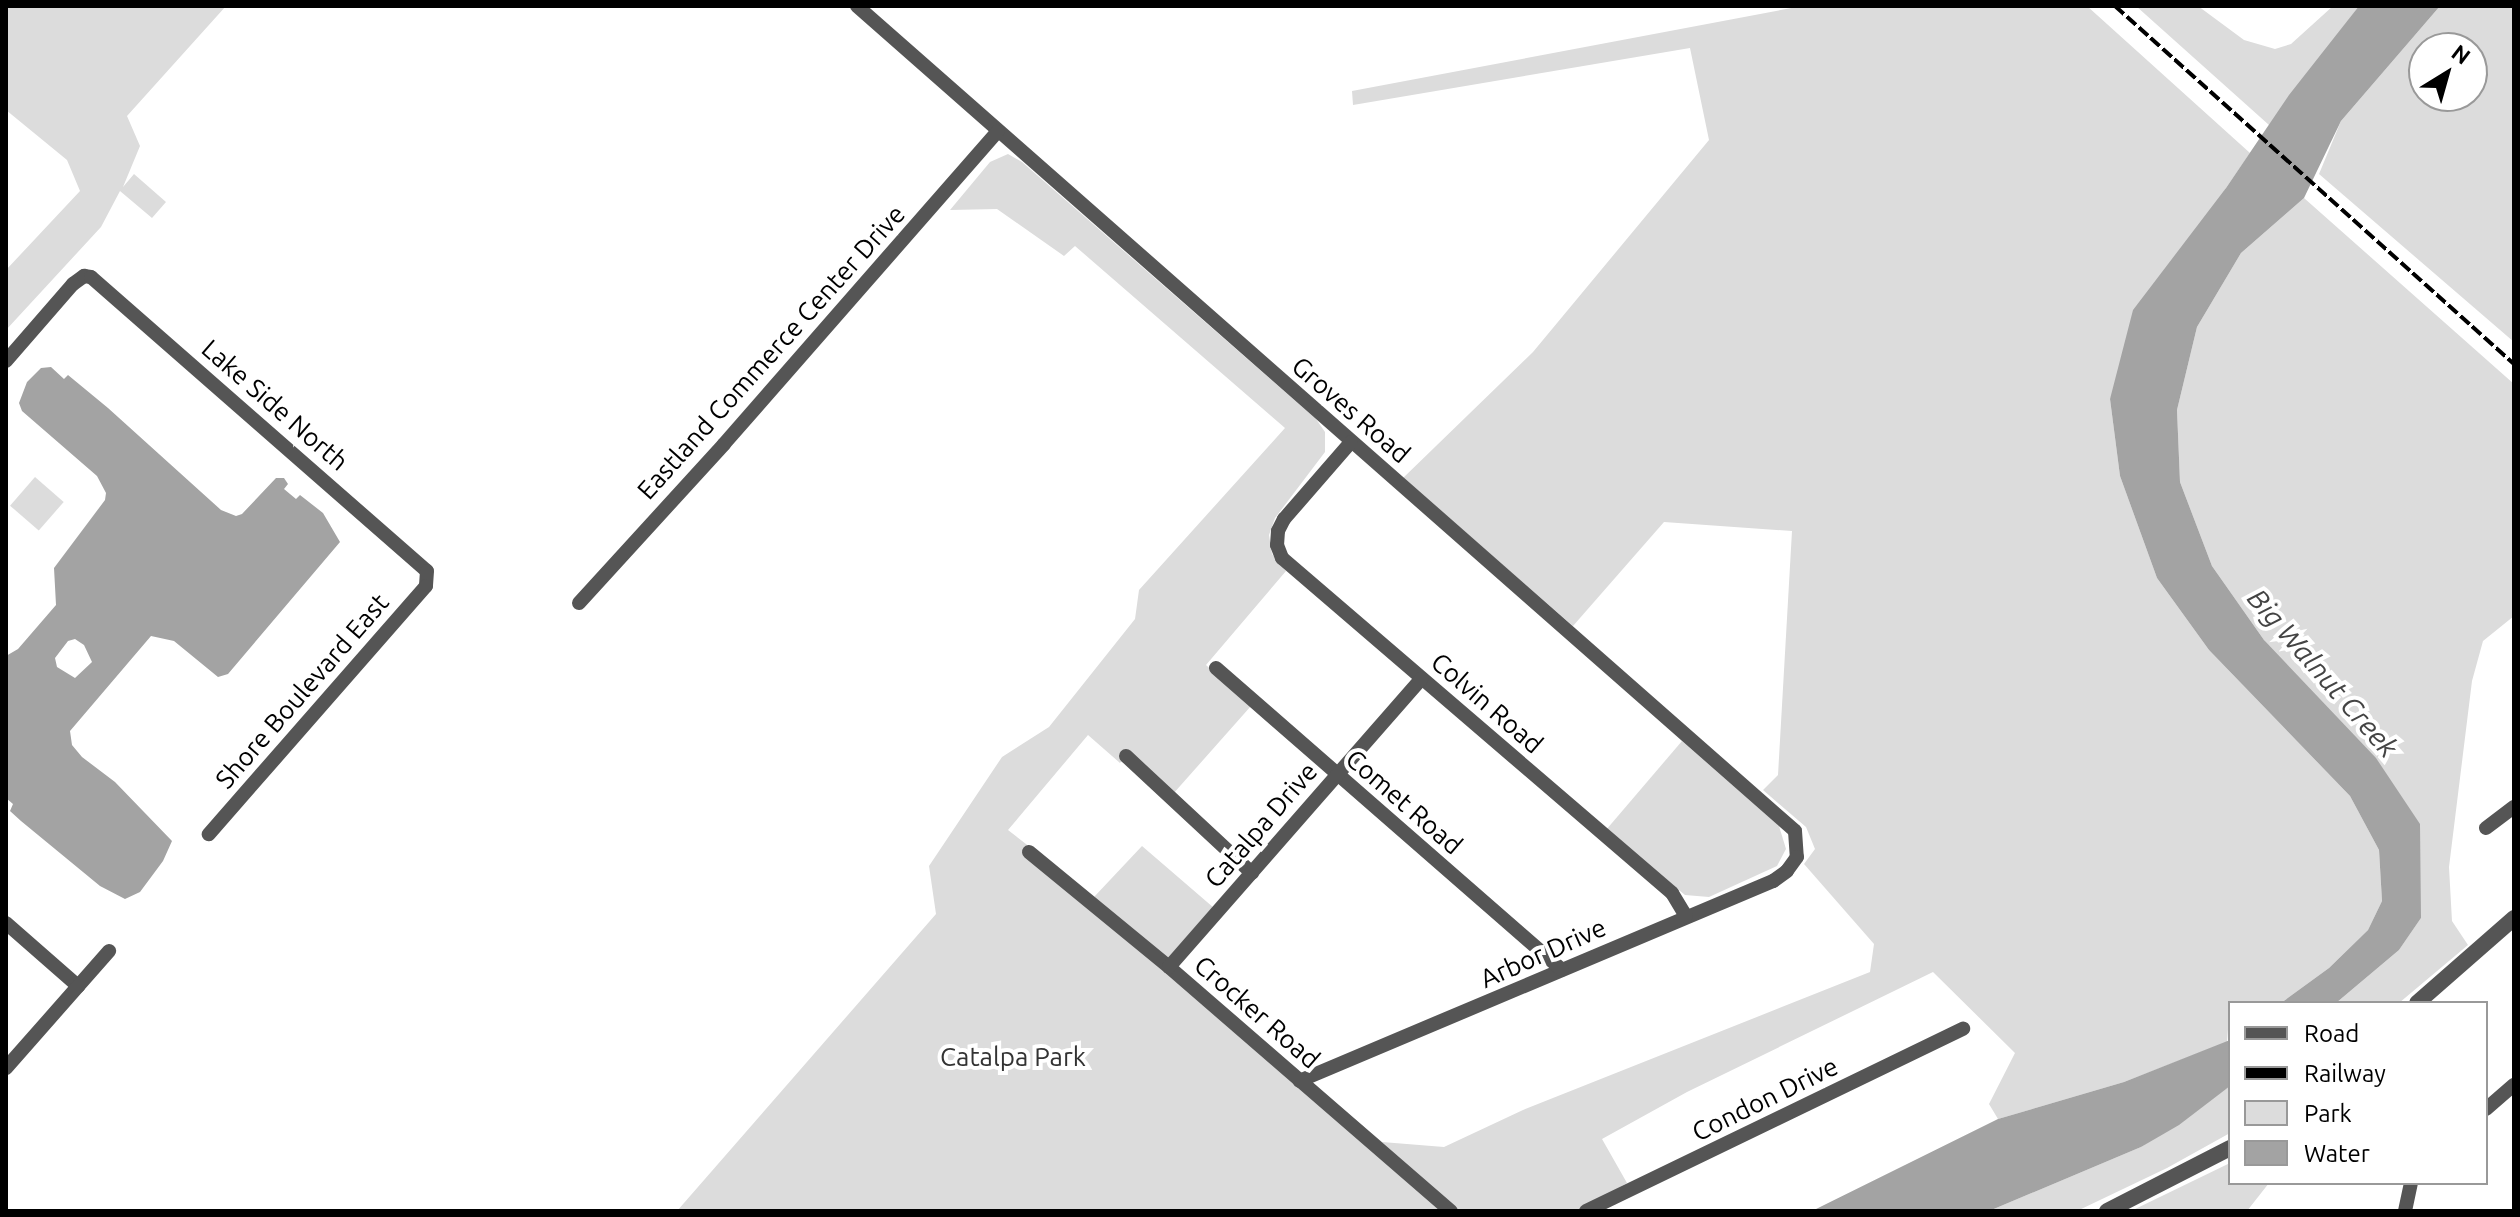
<!DOCTYPE html>
<html>
<head>
<meta charset="utf-8">
<style>
	body { margin:0 }
	#map { position:relative; width:2520px; height:1217px; overflow:hidden; background:#fff; font-family:Ubuntu,sans-serif }
	div>[style] { position:absolute }
	.green>* { inset:0; background:#dcdcdc; transform-origin:0 0 }
	.water>* { inset:0; background:#a3a3a3 }
	.minor>* { height:14px; margin:-7px; padding:0 7px; transform-origin:7px; border-radius:7px; background:#555 }
	.tertiary>* { height:16px; margin:-8px; padding:0 8px; transform-origin:8px; border-radius:8px; background:#555 }
	.rail>* { height:4px; margin-top:-2px; transform-origin:0; background:repeating-linear-gradient(90deg,#000 0 12px,transparent 0 16px) }
	span { translate:-50% -50%; white-space:nowrap; text-align:center; line-height:1.15; -webkit-text-stroke:8px #fff; paint-order:stroke }
	.street-label { font-size:26px; color:#000 }
	.park-label { font-size:26px; color:#333 }
	.water-label { font-size:28px; color:#444; font-style:italic }
	.frame { position:absolute; inset:0; border:8px solid #000; pointer-events:none }
	.legend { position:absolute; left:2228px; top:1001px; width:260px; height:184px; box-sizing:border-box; background:#fff; border:2px solid #999; margin:0; padding:10px 14px; list-style:none; font-size:24px; color:#000 }
	.legend li { display:flex; align-items:center; gap:16px; height:40px }
	.legend b { width:40px; border:2px solid #999 }
	.north { position:absolute; left:2408px; top:32px; width:80px; height:80px; box-sizing:border-box; background:#fff; border:2px solid #999; border-radius:50%; rotate:37deg; font-size:22px; font-weight:700; line-height:32px; text-align:center; color:#000 }
	.north::after { content:''; display:block; margin:auto; width:28px; height:36px; background:#000; clip-path:polygon(50% 0,100% 100%,50% 72%,0 100%) }
</style>
</head>
<body>
<div id="map">
	<div class="green">
		<i style="clip-path:polygon(6px 6px,226px 6px,127px 116px,140px 146px,123px 187px,134px 174px,166px 202px,152px 218px,120px 191px,101px 227px,6px 330px,6px 270px,80px 191px,67px 160px,6px 110px)"></i>
		<i style="clip-path:polygon(1802px 6px,2087px 6px,2250px 153px,2226px 188px,2110px 399px,2120px 476px,2157px 578px,2209px 650px,2350px 796px,2379px 850px,2382px 901px,2368px 930px,2329px 968px,2281px 1003px,2230px 1003px,2227px 1042px,2124px 1082px,1998px 1119px,1989px 1104px,2015px 1053px,1933px 972px,1687px 1092px,1602px 1139px,1627px 1183px,1578px 1211px,677px 1211px,936px 914px,929px 866px,1002px 757px,1049px 727px,1135px 619px,1139px 590px,1285px 428px,1075px 246px,1064px 256px,997px 209px,950px 210px,990px 162px,1008px 154px,1022px 162px,1316px 419px,1325px 432px,1325px 452px,1275px 518px,1269px 535px,1272px 554px,1286px 571px,1206px 665px,1251px 706px,1173px 794px,1127px 753px,1120px 763px,1088px 735px,1008px 830px,1094px 897px,1142px 846px,1214px 908px,1169px 962px,1382px 1142px,1444px 1147px,1523px 1110px,1870px 972px,1874px 944px,1804px 864px,1815px 849px,1806px 827px,1763px 790px,1778px 775px,1792px 531px,1664px 522px,1573px 626px,1403px 478px,1533px 352px,1709px 140px,1690px 48px,1353px 105px,1352px 91px)"></i>
		<i style="clip-path:polygon(2136px 6px,2198px 6px,2244px 40px,2275px 49px,2291px 44px,2333px 6px,2359px 6px,2269px 125px)"></i>
		<i style="clip-path:polygon(evenodd,2440px 6px,2514px 6px,2514px 342px,2319px 174px,2341px 121px,2440px 6px,2424px 48px,2472px 48px,2472px 96px,2424px 96px,2424px 48px)"></i>
		<i style="clip-path:polygon(2304px 198px,2514px 384px,2514px 616px,2483px 641px,2472px 681px,2449px 867px,2452px 921px,2468px 945px,2399px 1003px,2336px 1003px,2399px 950px,2421px 918px,2264px 640px,2212px 566px,2180px 482px,2177px 410px,2197px 327px,2241px 253px)"></i>
		<i style="left:35px;top:477px;width:38px;height:38px;rotate:41deg"></i>
		<i style="clip-path:polygon(1682px 741px,1779px 826px,1786px 849px,1777px 866px,1709px 897px,1685px 895px,1606px 830px)"></i>
		<i style="clip-path:polygon(2230px 1086px,2230px 1133px,2167px 1168px,2077px 1211px,1989px 1211px,2141px 1147px)"></i>
		<i style="clip-path:polygon(2230px 1163px,2230px 1183px,2269px 1183px,2247px 1211px,2131px 1211px)"></i>
	</div>
	<div class="water">
		<i style="clip-path:polygon(2359px 6px,2440px 6px,2341px 121px,2304px 198px,2241px 253px,2197px 327px,2177px 410px,2180px 482px,2212px 566px,2264px 640px,2376px 758px,2420px 824px,2421px 918px,2399px 950px,2336px 1003px,2281px 1003px,2329px 968px,2368px 930px,2382px 901px,2379px 850px,2350px 796px,2209px 650px,2157px 578px,2120px 476px,2110px 399px,2133px 310px,2226px 188px,2289px 95px)"></i>
		<i style="clip-path:polygon(evenodd,51px 367px,64px 379px,68px 375px,108px 408px,221px 510px,236px 516px,242px 514px,276px 478px,284px 478px,288px 484px,284px 489px,296px 499px,300px 495px,323px 513px,340px 542px,228px 674px,218px 677px,174px 641px,151px 636px,70px 731px,72px 745px,82px 757px,115px 782px,172px 841px,163px 861px,140px 892px,125px 899px,100px 886px,21px 821px,10px 811px,13px 804px,6px 798px,6px 656px,18px 649px,56px 605px,54px 568px,105px 500px,106px 493px,97px 476px,22px 411px,19px 403px,27px 382px,41px 368px,51px 367px,75px 639px,84px 645px,92px 662px,75px 678px,57px 667px,55px 658px,68px 641px,75px 639px)"></i>
		<i style="clip-path:polygon(2230px 1040px,2230px 1086px,2179px 1125px,2141px 1147px,1989px 1211px,1812px 1211px,1998px 1119px,2124px 1082px)"></i>
	</div>
	<div class="minor">
		<i style="left:857px;top:6px;width:1249px;rotate:41.33deg"></i>
		<i style="left:1795px;top:831px;width:26px;rotate:86deg"></i>
		<i style="left:1797px;top:857px;width:17px;rotate:126deg"></i>
		<i style="left:1787px;top:871px;width:17px;rotate:144deg"></i>
		<i style="left:1773px;top:881px;width:514px;rotate:157.12deg"></i>
		<i style="left:6px;top:361px;width:102px;rotate:-49deg"></i>
		<i style="left:73px;top:284px;width:14px;rotate:-36deg"></i>
		<i style="left:84px;top:276px;width:7px;rotate:8deg"></i>
		<i style="left:91px;top:277px;width:446px;rotate:41.2deg"></i>
		<i style="left:427px;top:571px;width:15px;rotate:94deg"></i>
		<i style="left:426px;top:586px;width:330px;rotate:131.2deg"></i>
		<i style="left:1351px;top:442px;width:102px;rotate:131deg"></i>
		<i style="left:1284px;top:519px;width:13px;rotate:117deg"></i>
		<i style="left:1278px;top:531px;width:14px;rotate:94deg"></i>
		<i style="left:1277px;top:545px;width:14px;rotate:69deg"></i>
		<i style="left:1282px;top:558px;width:514px;rotate:40.66deg"></i>
		<i style="left:1672px;top:893px;width:27px;rotate:59deg"></i>
		<i style="left:579px;top:603px;width:215px;rotate:-47.6deg"></i>
		<i style="left:724px;top:444px;width:415px;rotate:-48.8deg"></i>
		<i style="left:1216px;top:668px;width:459px;rotate:41.1deg"></i>
		<i style="left:1126px;top:756px;width:172px;rotate:42.9deg"></i>
		<i style="left:2486px;top:828px;width:35px;rotate:-37deg"></i>
		<i style="left:1029px;top:852px;width:181px;rotate:39.4deg"></i>
		<i style="left:1169px;top:967px;width:373px;rotate:40.9deg"></i>
		<i style="left:6px;top:923px;width:96px;rotate:41.2deg"></i>
		<i style="left:1169px;top:967px;width:383px;rotate:-48.8deg"></i>
		<i style="left:6px;top:1068px;width:156px;rotate:-48.6deg"></i>
		<i style="left:2486px;top:1109px;width:37px;rotate:-41deg"></i>
		<i style="left:1586px;top:1211px;width:419px;rotate:-25.8deg"></i>
		<i style="left:2405px;top:1211px;width:29px;rotate:-78deg"></i>
	</div>
	<div class="tertiary">
		<i style="left:2417px;top:1003px;width:129px;rotate:-41.2deg"></i>
		<i style="left:2107px;top:1211px;width:138px;rotate:-27.1deg"></i>
	</div>
	<div class="rail">
		<i style="left:2115px;top:6px;width:536px;rotate:41.9deg"></i>
	</div>
	<div class="street-label">
		<span style="left:771px;top:352px;rotate:-48deg">Eastland Commerce Center Drive</span>
		<span style="left:275px;top:405px;rotate:41deg">Lake Side North</span>
		<span style="left:1351px;top:410px;rotate:41deg">Groves Road</span>
		<span style="left:302px;top:691px;rotate:-49deg">Shore Boulevard East</span>
		<span style="left:1487px;top:703px;rotate:41deg">Colvin Road</span>
		<span style="left:1404px;top:802px;rotate:41deg">Comet Road</span>
		<span style="left:1261px;top:825px;rotate:-49deg">Catalpa Drive</span>
		<span style="left:1543px;top:953px;rotate:-24deg">Arbor Drive</span>
		<span style="left:1257px;top:1012px;rotate:41deg">Crocker Road</span>
		<span style="left:1765px;top:1099px;rotate:-26deg">Condon Drive</span>
	</div>
	<div class="park-label">
		<span style="left:1013px;top:1057px">Catalpa Park</span>
	</div>
	<div class="water-label">
		<span style="left:2323px;top:673px;rotate:49deg">Big Walnut Creek</span>
	</div>
	<div class="frame"></div>
	<ul class="legend">
	<li><b style="height:10px;background:#555"></b>Road</li>
	<li><b style="height:10px;background:#000"></b>Railway</li>
	<li><b style="height:22px;background:#dcdcdc"></b>Park</li>
	<li><b style="height:22px;background:#a3a3a3"></b>Water</li>
	</ul>
	<div class="north">N</div>
</div>
</body>
</html>
